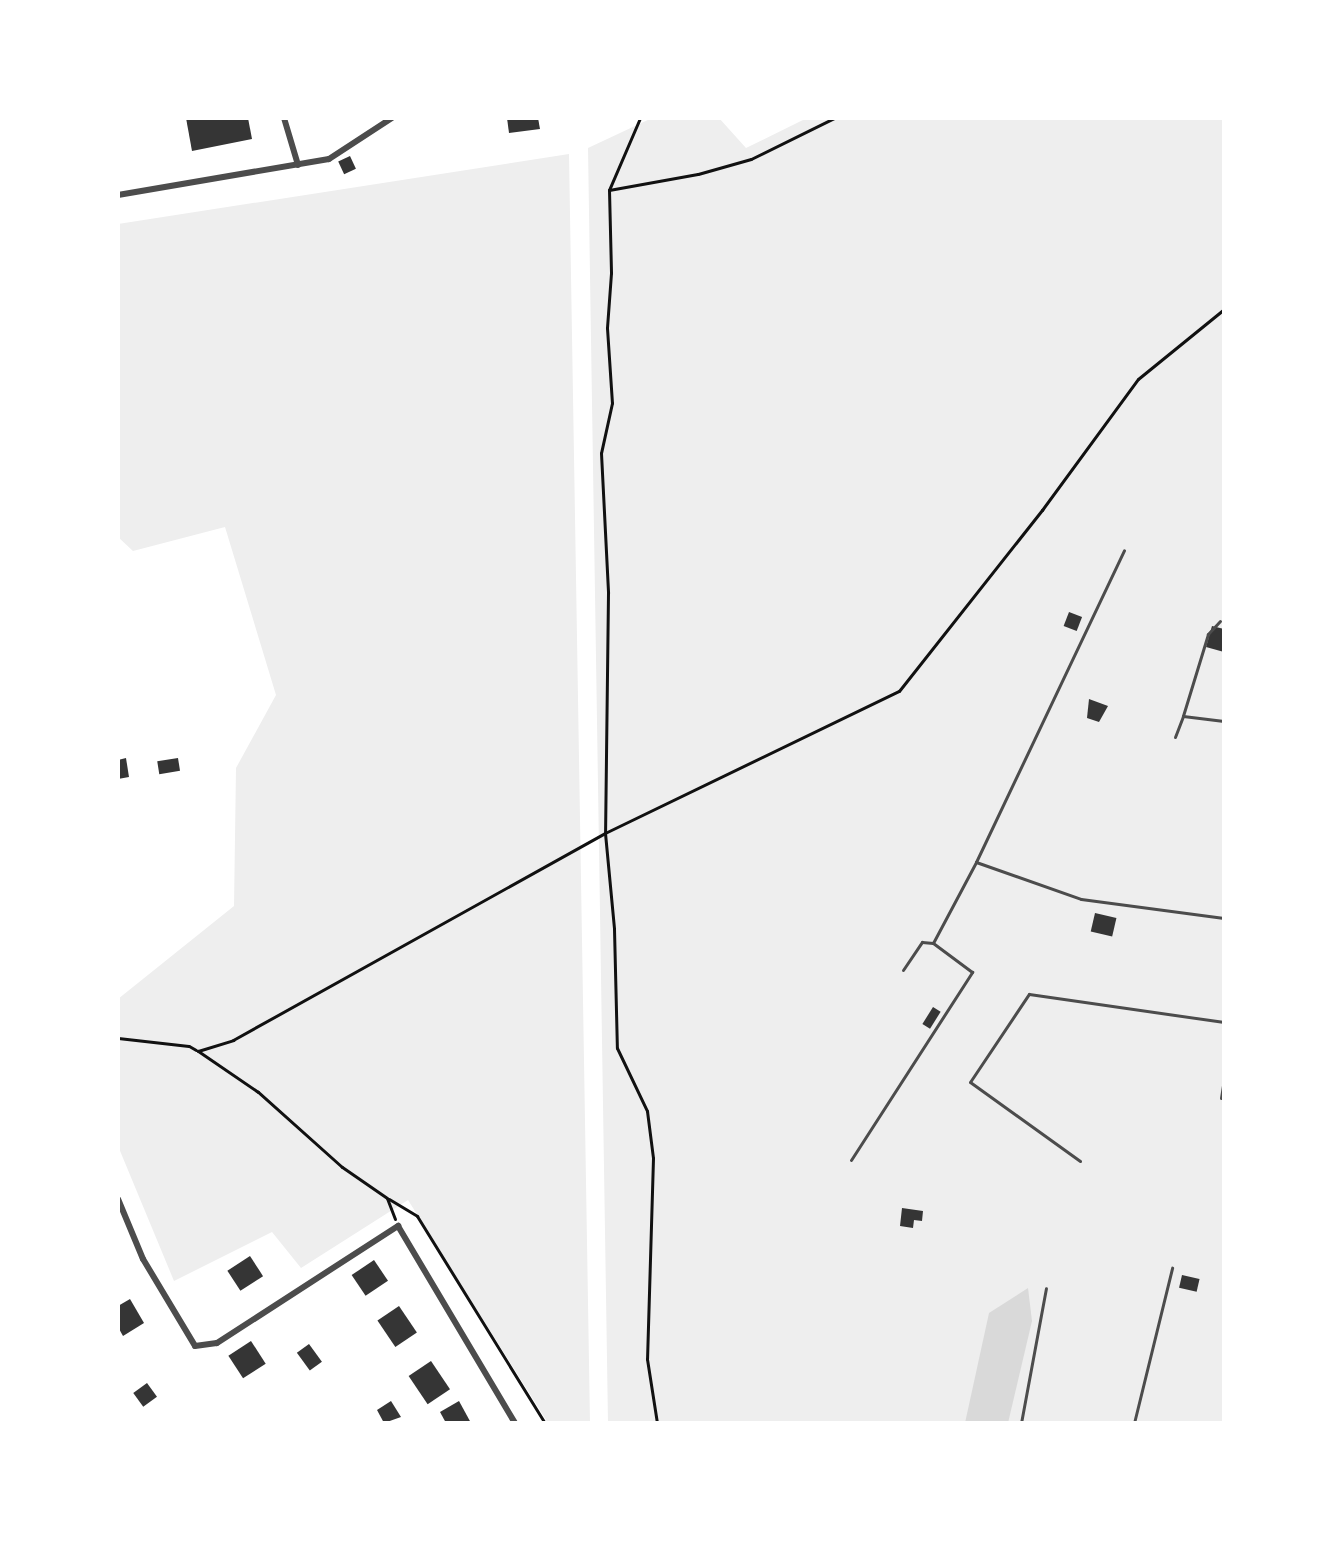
<!DOCTYPE html>
<html>
<head>
<meta charset="utf-8">
<style>
	body { margin:0 }
	#map { position:relative; width:1342px; height:1541px; overflow:hidden; background:#fff; font-family:"DejaVu Sans",sans-serif }
	div>[style] { position:absolute }
	.green>* { inset:0; background:#eee }
	.water>* { inset:0; background:#d9d9d9 }
	.building>* { inset:0; background:#353535; transform-origin:0 0 }
	.path>* { height:3px; margin:-1.5px; padding:0 1.5px; transform-origin:1.5px; border-radius:1.5px; background:#111 }
	.service>* { height:3px; margin:-1.5px; padding:0 1.5px; transform-origin:1.5px; border-radius:1.5px; background:#4c4c4c }
	.minor>* { height:6px; margin:-3px; padding:0 3px; transform-origin:3px; border-radius:3px; background:#4c4c4c }
	span { translate:-50% -50%; white-space:nowrap; text-align:center; line-height:1.15; -webkit-text-stroke:7px #fff; paint-order:stroke }
	.frame { position:absolute; inset:0; border:120px solid #fff; pointer-events:none }
</style>
</head>
<body>
<div id="map">
	<div class="green">
		<i style="clip-path:polygon(652px 118px,719px 118px,746px 148px,807px 118px,1224px 118px,1224px 1423px,608px 1423px,588px 148px)"></i>
		<i style="clip-path:polygon(569px 154px,590px 1423px,548px 1423px,408px 1200px,301px 1268px,272px 1232px,174px 1281px,118px 1146px,118px 999px,234px 906px,236px 768px,276px 695px,225px 527px,133px 551px,118px 537px,118px 224px)"></i>
	</div>
	<div class="water">
		<i style="clip-path:polygon(1028px 1288px,1032px 1321px,1008px 1423px,965px 1423px,989px 1313px)"></i>
	</div>
	<div class="building">
		<i style="clip-path:polygon(186px 118px,248px 118px,252px 139px,192px 151px)"></i>
		<i style="clip-path:polygon(507px 118px,538px 118px,540px 129px,509px 133px)"></i>
		<i style="left:350px;top:156px;width:14px;height:13px;rotate:65deg"></i>
		<i style="left:1069px;top:612px;width:14px;height:15px;rotate:21deg"></i>
		<i style="clip-path:polygon(1212px 626px,1224px 629px,1224px 652px,1206px 647px)"></i>
		<i style="clip-path:polygon(1089px 699px,1108px 706px,1099px 722px,1087px 718px)"></i>
		<i style="clip-path:polygon(126px 758px,129px 777px,118px 779px,118px 760px)"></i>
		<i style="left:178px;top:758px;width:13px;height:21px;rotate:81deg"></i>
		<i style="left:1095px;top:913px;width:22px;height:19px;rotate:13deg"></i>
		<i style="left:933px;top:1007px;width:9px;height:20px;rotate:32deg"></i>
		<i style="clip-path:polygon(902px 1208px,923px 1211px,922px 1221px,914px 1220px,913px 1228px,900px 1226px)"></i>
		<i style="left:250px;top:1256px;width:24px;height:27px;rotate:57deg"></i>
		<i style="left:374px;top:1260px;width:25px;height:27px;rotate:56deg"></i>
		<i style="left:1182px;top:1275px;width:18px;height:13px;rotate:13deg"></i>
		<i style="clip-path:polygon(130px 1299px,144px 1323px,123px 1336px,118px 1327px,118px 1306px)"></i>
		<i style="left:399px;top:1306px;width:32px;height:26px;rotate:56deg"></i>
		<i style="left:251px;top:1341px;width:27px;height:27px;rotate:57deg"></i>
		<i style="left:309px;top:1344px;width:22px;height:15px;rotate:54deg"></i>
		<i style="left:431px;top:1361px;width:34px;height:27px;rotate:56deg"></i>
		<i style="left:147px;top:1383px;width:17px;height:17px;rotate:54deg"></i>
		<i style="clip-path:polygon(391px 1401px,401px 1417px,384px 1423px,377px 1410px)"></i>
		<i style="clip-path:polygon(459px 1401px,471px 1423px,446px 1423px,440px 1412px)"></i>
	</div>
	<div class="path">
		<i style="left:640px;top:118px;width:78px;rotate:113.3deg"></i>
		<i style="left:609px;top:190px;width:83px;rotate:88.6deg"></i>
		<i style="left:611px;top:273px;width:55px;rotate:94.2deg"></i>
		<i style="left:607px;top:328px;width:75px;rotate:86.2deg"></i>
		<i style="left:612px;top:403px;width:51px;rotate:102.4deg"></i>
		<i style="left:601px;top:453px;width:140px;rotate:87.1deg"></i>
		<i style="left:608px;top:593px;width:240px;rotate:90.7deg"></i>
		<i style="left:605px;top:833px;width:96px;rotate:84.6deg"></i>
		<i style="left:614px;top:929px;width:119px;rotate:88.6deg"></i>
		<i style="left:617px;top:1048px;width:70px;rotate:64.5deg"></i>
		<i style="left:647px;top:1111px;width:47px;rotate:82.7deg"></i>
		<i style="left:653px;top:1158px;width:201px;rotate:91.7deg"></i>
		<i style="left:647px;top:1359px;width:65px;rotate:81.1deg"></i>
		<i style="left:609px;top:190px;width:90px;rotate:-10.2deg"></i>
		<i style="left:698px;top:174px;width:55px;rotate:-15.8deg"></i>
		<i style="left:751px;top:159px;width:93px;rotate:-26.3deg"></i>
		<i style="left:118px;top:1038px;width:71px;rotate:6.4deg"></i>
		<i style="left:189px;top:1046px;width:8px;rotate:30deg"></i>
		<i style="left:389px;top:1199px;width:33px;rotate:31deg"></i>
		<i style="left:417px;top:1216px;width:243px;rotate:58.3deg"></i>
		<i style="left:395px;top:1219px;width:22px;rotate:-111deg"></i>
		<i style="left:387px;top:1198px;width:55px;rotate:-145.4deg"></i>
		<i style="left:342px;top:1167px;width:113px;rotate:-138.2deg"></i>
		<i style="left:258px;top:1092px;width:73px;rotate:-145.7deg"></i>
		<i style="left:198px;top:1051px;width:37px;rotate:-17deg"></i>
		<i style="left:233px;top:1040px;width:426px;rotate:-29.1deg"></i>
		<i style="left:605px;top:833px;width:326px;rotate:-25.8deg"></i>
		<i style="left:899px;top:691px;width:231px;rotate:-51.7deg"></i>
		<i style="left:1042px;top:510px;width:162px;rotate:-53.8deg"></i>
		<i style="left:1138px;top:379px;width:111px;rotate:-39.1deg"></i>
	</div>
	<div class="service">
		<i style="left:1220px;top:621px;width:18px;rotate:133deg"></i>
		<i style="left:1208px;top:634px;width:86px;rotate:107deg"></i>
		<i style="left:1183px;top:716px;width:41px;rotate:7deg"></i>
		<i style="left:1175px;top:737px;width:22px;rotate:-69deg"></i>
		<i style="left:976px;top:862px;width:111px;rotate:19.4deg"></i>
		<i style="left:1081px;top:899px;width:144px;rotate:7.6deg"></i>
		<i style="left:903px;top:970px;width:34px;rotate:-56deg"></i>
		<i style="left:922px;top:942px;width:11px;rotate:5deg"></i>
		<i style="left:933px;top:943px;width:92px;rotate:-62deg"></i>
		<i style="left:976px;top:862px;width:345px;rotate:-64.6deg"></i>
		<i style="left:1221px;top:1098px;width:20px;rotate:-81deg"></i>
		<i style="left:851px;top:1160px;width:224px;rotate:-57.2deg"></i>
		<i style="left:972px;top:972px;width:49px;rotate:-143.4deg"></i>
		<i style="left:1080px;top:1161px;width:135px;rotate:-144.3deg"></i>
		<i style="left:970px;top:1082px;width:106px;rotate:-56.2deg"></i>
		<i style="left:1029px;top:994px;width:197px;rotate:8.2deg"></i>
		<i style="left:1021px;top:1423px;width:137px;rotate:-79.5deg"></i>
		<i style="left:1134px;top:1423px;width:160px;rotate:-76.2deg"></i>
	</div>
	<div class="minor">
		<i style="left:284px;top:118px;width:49px;rotate:73.4deg"></i>
		<i style="left:118px;top:195px;width:214px;rotate:-9.7deg"></i>
		<i style="left:329px;top:159px;width:75px;rotate:-33.1deg"></i>
		<i style="left:118px;top:1199px;width:65px;rotate:67.4deg"></i>
		<i style="left:143px;top:1259px;width:101px;rotate:59.1deg"></i>
		<i style="left:195px;top:1346px;width:22px;rotate:-8deg"></i>
		<i style="left:217px;top:1343px;width:216px;rotate:-32.9deg"></i>
		<i style="left:398px;top:1226px;width:229px;rotate:59.3deg"></i>
	</div>
	<div class="frame"></div>
</div>
</body>
</html>
